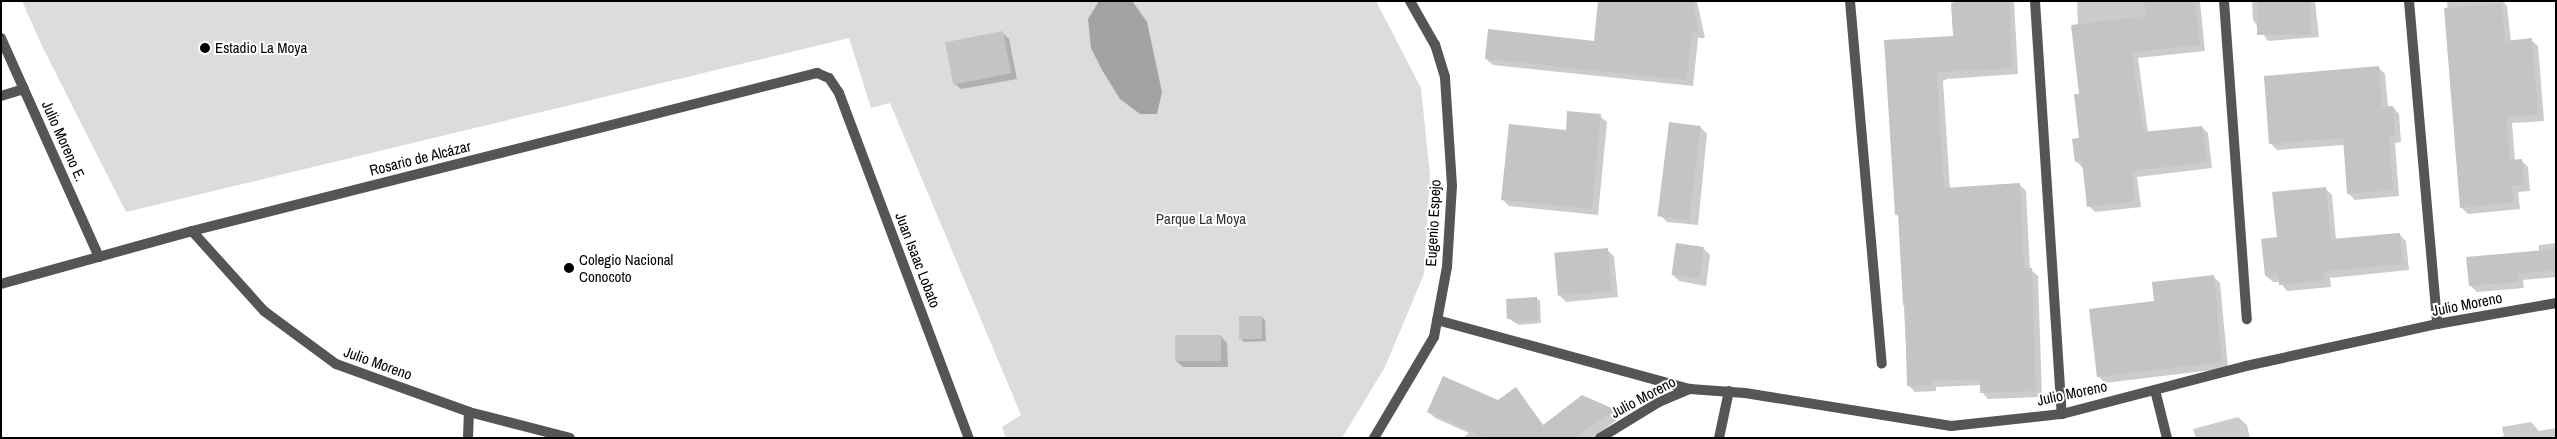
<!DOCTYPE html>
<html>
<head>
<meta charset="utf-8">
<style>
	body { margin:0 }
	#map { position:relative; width:2557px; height:439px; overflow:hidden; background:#fff; font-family:"Archivo Narrow",sans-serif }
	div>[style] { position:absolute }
	.green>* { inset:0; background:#dcdcdc }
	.water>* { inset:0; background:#a3a3a3 }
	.shadow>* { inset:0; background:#0003 }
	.building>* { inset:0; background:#c4c4c4; transform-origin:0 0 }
	.street>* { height:10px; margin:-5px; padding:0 5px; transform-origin:5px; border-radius:5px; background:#555 }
	.dots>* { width:14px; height:14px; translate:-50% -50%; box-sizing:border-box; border:2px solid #fff; border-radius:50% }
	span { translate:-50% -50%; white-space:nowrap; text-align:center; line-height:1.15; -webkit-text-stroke:4px #fff; paint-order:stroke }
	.poi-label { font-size:15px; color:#000 }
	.left { translate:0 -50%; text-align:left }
	.street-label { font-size:15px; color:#000 }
	.park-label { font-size:15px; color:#333 }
	.frame { position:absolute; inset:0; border:2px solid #000; pointer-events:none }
</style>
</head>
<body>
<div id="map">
	<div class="green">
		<i style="clip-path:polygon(22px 1px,1376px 1px,1421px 88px,1430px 175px,1424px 274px,1385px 367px,1342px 438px,1006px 438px,1002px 427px,1021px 415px,890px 103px,871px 108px,849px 38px,126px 212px,42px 46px)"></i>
	</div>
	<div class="water">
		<i style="clip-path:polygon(1099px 1px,1132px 1px,1147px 22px,1162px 92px,1157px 114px,1140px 114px,1120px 99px,1102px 70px,1091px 48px,1088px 19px)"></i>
	</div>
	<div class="shadow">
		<i style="clip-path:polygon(1601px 1px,1697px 1px,1705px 38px,1698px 38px,1693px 86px,1493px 65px,1486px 59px,1595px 42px)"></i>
		<i style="clip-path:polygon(1953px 1px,2014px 1px,2018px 74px,1947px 79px,1943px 81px,1949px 174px,1950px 189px,2019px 184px,2026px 191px,2030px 269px,2038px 276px,2042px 397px,1988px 399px,1982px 392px,1981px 385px,1936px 387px,1936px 391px,1915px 392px,1908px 385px,1899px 217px,1896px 214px,1885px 41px,1955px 37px)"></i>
		<i style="clip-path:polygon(2077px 1px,2200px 1px,2205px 51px,2138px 58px,2148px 133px,2202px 127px,2208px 133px,2212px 168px,2137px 177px,2141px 207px,2095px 212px,2089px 206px,2083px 168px,2076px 161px,2081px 139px,2081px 95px)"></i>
		<i style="clip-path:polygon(2252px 1px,2315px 1px,2319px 37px,2268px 41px,2253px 20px)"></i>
		<i style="clip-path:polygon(2447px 1px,2503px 1px,2507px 6px,2511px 42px,2531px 40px,2538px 46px,2544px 121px,2512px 123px,2515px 161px,2521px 160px,2528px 167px,2530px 191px,2518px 192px,2520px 209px,2468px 214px,2461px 207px)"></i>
		<i style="clip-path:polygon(1002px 32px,1009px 39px,1017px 79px,961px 89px,954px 83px)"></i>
		<i style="clip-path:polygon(2378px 67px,2385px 74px,2388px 107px,2393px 107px,2399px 114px,2401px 142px,2395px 143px,2399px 196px,2355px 200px,2348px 193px,2344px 145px,2277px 150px,2270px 143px)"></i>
		<i style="clip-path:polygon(1600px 116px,1607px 122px,1598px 215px,1509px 206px,1502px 199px,1567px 131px)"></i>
		<i style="clip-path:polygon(1700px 127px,1707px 134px,1698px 225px,1667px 222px,1660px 215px)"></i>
		<i style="clip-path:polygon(2326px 189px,2332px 195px,2336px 240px,2399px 234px,2406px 241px,2409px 270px,2330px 278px,2331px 287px,2287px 291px,2280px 282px,2273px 282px,2266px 276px,2279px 238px)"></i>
		<i style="clip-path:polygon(2556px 243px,2556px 277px,2523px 280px,2524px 288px,2477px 292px,2471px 286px,2539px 252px,2539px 245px)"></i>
		<i style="clip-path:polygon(1704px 249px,1710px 255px,1706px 286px,1679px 281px,1673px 275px)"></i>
		<i style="clip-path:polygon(1607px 250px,1614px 256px,1618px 297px,1566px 302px,1559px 295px)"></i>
		<i style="clip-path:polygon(2213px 276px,2220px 283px,2228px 368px,2105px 383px,2099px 377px,2156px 303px)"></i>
		<i style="clip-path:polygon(1536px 298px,1540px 301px,1541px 323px,1519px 325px,1509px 319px)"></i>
		<i style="clip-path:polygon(1262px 317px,1265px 320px,1266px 341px,1244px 342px,1240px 338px)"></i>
		<i style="clip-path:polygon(1221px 336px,1227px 343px,1228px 367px,1183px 367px,1176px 361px)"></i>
		<i style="clip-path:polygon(1516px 389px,1544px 426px,1582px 397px,1616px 411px,1621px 417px,1592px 438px,1463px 438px,1469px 433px,1435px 418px,1429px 412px,1499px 401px)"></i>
		<i style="clip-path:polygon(2238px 417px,2247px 425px,2250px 438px,2196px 438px,2193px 429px)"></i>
		<i style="clip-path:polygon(2531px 422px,2539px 431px,2556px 428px,2556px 438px,2496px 438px,2504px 436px,2502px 427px)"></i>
	</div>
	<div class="building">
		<i style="clip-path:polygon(1598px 1px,1693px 1px,1699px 32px,1692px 32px,1686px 80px,1485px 59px,1488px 29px,1594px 41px)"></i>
		<i style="clip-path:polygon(1972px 1px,2010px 1px,2012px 68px,1940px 72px,1937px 75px,1944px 188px,2020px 183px,2024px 268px,2032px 268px,2036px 391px,1980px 393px,1980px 379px,1930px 381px,1930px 385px,1907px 386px,1905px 305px,1903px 305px,1898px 214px,1895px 215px,1884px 40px,1953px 36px,1951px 3px)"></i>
		<i style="clip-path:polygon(2144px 1px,2195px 1px,2200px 45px,2132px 52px,2143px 132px,2202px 126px,2207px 162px,2132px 171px,2135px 201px,2087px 207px,2082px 161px,2075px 162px,2072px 139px,2079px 138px,2074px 94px,2079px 94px,2071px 25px,2146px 16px)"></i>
		<i style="left:2257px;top:1px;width:54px;height:34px"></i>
		<i style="clip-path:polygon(2502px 4px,2505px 41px,2532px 38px,2538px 114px,2506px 117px,2510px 160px,2522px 159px,2524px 185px,2512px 186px,2514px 202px,2460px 208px,2444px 8px)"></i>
		<i style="left:1003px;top:31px;width:43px;height:59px;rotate:79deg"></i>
		<i style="clip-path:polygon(2379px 66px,2382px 107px,2393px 106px,2395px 136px,2389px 136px,2393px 190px,2347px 194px,2343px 138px,2269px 144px,2264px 76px)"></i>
		<i style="clip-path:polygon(1567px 111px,1601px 114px,1592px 209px,1501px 200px,1509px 124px,1566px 130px)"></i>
		<i style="left:1669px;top:122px;width:32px;height:95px;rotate:7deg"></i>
		<i style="clip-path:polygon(2326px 187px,2331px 239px,2400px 233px,2403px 264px,2324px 271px,2325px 280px,2279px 285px,2278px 275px,2265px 276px,2261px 239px,2277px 237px,2272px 192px)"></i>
		<i style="left:1676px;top:243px;width:28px;height:32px;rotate:8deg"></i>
		<i style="left:1608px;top:248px;width:43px;height:54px;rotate:85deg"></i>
		<i style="clip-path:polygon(2556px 249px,2556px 270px,2517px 274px,2518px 282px,2469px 286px,2466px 257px)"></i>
		<i style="clip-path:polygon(2214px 275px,2222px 362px,2097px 377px,2089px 309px,2154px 301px,2152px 282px)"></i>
		<i style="clip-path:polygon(1537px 297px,1538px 321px,1514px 322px,1514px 319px,1507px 319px,1506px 299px)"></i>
		<i style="left:1239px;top:316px;width:23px;height:23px"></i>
		<i style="left:1175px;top:335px;width:46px;height:26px"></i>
		<i style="clip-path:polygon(1443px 376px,1498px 400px,1516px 387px,1543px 425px,1582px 395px,1616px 410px,1574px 438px,1486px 438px,1427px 412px)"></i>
	</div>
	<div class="street">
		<i style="left:1850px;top:1px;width:364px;rotate:85deg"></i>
		<i style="left:2035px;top:1px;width:414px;rotate:86.3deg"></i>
		<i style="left:2224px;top:1px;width:319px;rotate:85.9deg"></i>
		<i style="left:2409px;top:1px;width:324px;rotate:85deg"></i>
		<i style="left:1px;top:38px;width:240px;rotate:65.9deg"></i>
		<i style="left:1px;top:96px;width:24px;rotate:-17deg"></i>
		<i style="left:192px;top:231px;width:108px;rotate:48deg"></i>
		<i style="left:264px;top:311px;width:89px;rotate:36.4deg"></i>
		<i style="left:336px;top:364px;width:141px;rotate:19.8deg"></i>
		<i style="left:469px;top:412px;width:104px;rotate:14.4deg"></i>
		<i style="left:1px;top:284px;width:198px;rotate:-15.5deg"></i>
		<i style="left:192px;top:231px;width:645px;rotate:-14.19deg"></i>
		<i style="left:817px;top:73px;width:13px;rotate:23deg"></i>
		<i style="left:829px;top:78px;width:18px;rotate:56deg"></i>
		<i style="left:839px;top:93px;width:369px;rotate:69.4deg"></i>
		<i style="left:1437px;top:320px;width:262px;rotate:15.3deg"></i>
		<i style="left:2155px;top:390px;width:49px;rotate:76deg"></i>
		<i style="left:468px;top:438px;width:26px;rotate:-88deg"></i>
		<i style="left:1374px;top:438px;width:117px;rotate:-59.3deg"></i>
		<i style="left:1434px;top:337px;width:71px;rotate:-79.5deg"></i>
		<i style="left:1447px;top:267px;width:81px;rotate:-86.5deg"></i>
		<i style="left:1452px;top:186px;width:109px;rotate:-93.7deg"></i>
		<i style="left:1445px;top:77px;width:34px;rotate:-107deg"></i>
		<i style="left:1435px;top:45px;width:51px;rotate:-119.6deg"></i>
		<i style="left:1600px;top:438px;width:69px;rotate:-31.4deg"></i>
		<i style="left:1659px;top:402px;width:34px;rotate:-23deg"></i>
		<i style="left:1690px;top:389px;width:55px;rotate:4.2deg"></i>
		<i style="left:1745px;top:393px;width:209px;rotate:9.1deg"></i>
		<i style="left:1951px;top:426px;width:112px;rotate:-6.2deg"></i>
		<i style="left:2062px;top:414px;width:190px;rotate:-14.6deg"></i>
		<i style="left:2246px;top:366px;width:196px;rotate:-12.4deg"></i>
		<i style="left:2437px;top:324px;width:121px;rotate:-10deg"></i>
		<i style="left:1719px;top:438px;width:48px;rotate:-78deg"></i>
	</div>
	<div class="dots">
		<i style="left:205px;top:48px;background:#000"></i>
		<i style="left:569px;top:268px;background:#000"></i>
	</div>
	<div class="poi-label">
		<span class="left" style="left:215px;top:48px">Estadio La Moya</span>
		<span class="left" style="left:579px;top:268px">Colegio Nacional<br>Conocoto</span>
	</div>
	<div class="street-label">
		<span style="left:64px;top:141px;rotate:66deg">Julio Moreno E.</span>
		<span style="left:420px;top:158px;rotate:-14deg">Rosario de Alcázar</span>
		<span style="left:1433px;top:223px;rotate:-87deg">Eugenio Espejo</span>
		<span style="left:918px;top:260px;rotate:69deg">Juan Isaac Lobato</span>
		<span style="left:2467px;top:304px;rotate:-11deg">Julio Moreno</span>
		<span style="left:378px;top:363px;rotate:20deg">Julio Moreno</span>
		<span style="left:2072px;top:393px;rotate:-12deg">Julio Moreno</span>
		<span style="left:1643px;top:397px;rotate:-28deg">Julio Moreno</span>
	</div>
	<div class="park-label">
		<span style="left:1201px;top:219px">Parque La Moya</span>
	</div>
	<div class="frame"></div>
</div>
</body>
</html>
